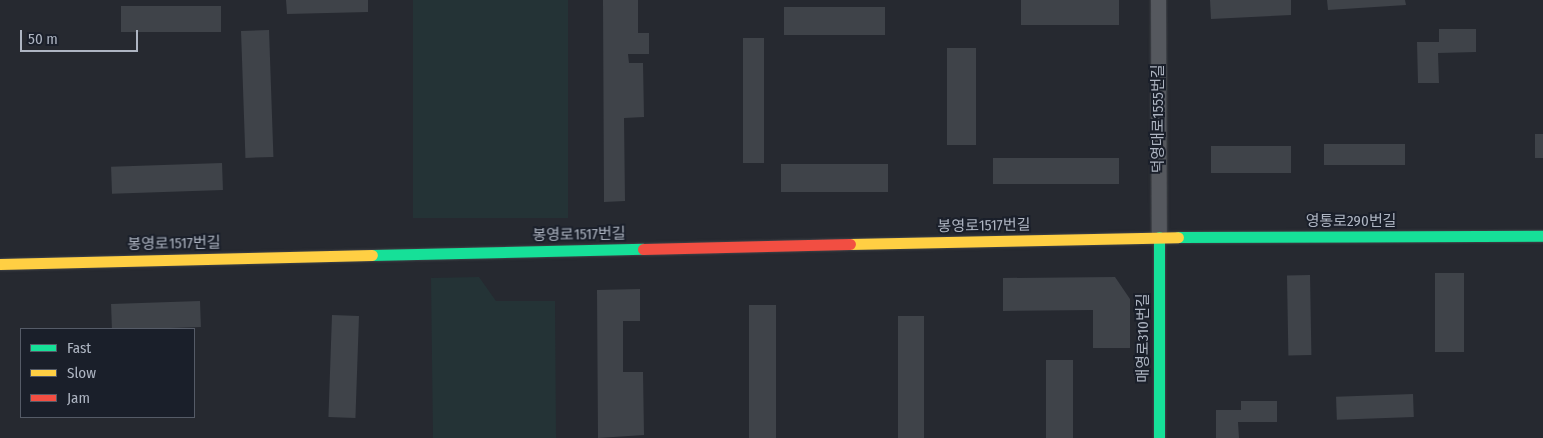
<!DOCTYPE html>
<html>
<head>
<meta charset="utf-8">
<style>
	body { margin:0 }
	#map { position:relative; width:1543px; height:438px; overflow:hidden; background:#262930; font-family:"Fira Sans Condensed","Noto Sans KR",sans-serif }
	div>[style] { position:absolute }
	.green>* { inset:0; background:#243336; transform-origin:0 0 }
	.building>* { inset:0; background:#3f4349; transform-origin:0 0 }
	.roads { filter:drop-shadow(0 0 1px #414449) drop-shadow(0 0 1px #414449) }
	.street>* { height:15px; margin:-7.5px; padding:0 7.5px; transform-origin:7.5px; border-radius:7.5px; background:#55585e }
	.fast>* { height:11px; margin:-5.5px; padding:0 5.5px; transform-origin:5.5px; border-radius:5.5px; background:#16e098 }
	.slow>* { height:11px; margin:-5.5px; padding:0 5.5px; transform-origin:5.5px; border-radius:5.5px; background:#ffcf43 }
	.jam>* { height:11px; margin:-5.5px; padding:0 5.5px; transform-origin:5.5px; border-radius:5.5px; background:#f24e42 }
	span { translate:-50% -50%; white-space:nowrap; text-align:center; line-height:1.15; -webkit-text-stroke:4px #1a1f2a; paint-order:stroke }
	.street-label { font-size:15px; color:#aeb5c2 }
	.legend { position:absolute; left:20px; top:328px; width:175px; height:90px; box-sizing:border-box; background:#1a1f2a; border:1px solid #555b67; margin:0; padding:6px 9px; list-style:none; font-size:15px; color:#aeb5c2 }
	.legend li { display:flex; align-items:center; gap:10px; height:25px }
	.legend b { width:25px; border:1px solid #555b67 }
	.scale { position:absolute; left:20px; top:30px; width:118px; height:22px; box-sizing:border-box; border:2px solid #aeb5c2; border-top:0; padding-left:6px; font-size:15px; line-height:18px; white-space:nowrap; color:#aeb5c2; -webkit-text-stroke:4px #1a1f2a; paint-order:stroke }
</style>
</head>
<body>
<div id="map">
	<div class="green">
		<i style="left:413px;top:0;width:155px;height:218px"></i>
		<i style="clip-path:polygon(479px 277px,496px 301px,555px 301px,556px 438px,433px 438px,431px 278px)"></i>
	</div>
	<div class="building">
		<i style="clip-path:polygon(286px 0,368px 0,368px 12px,287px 14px)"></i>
		<i style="clip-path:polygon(603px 0,638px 0,638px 33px,649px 33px,649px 54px,628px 54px,629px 63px,643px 63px,644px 117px,624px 118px,625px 201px,604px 202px)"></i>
		<i style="left:1021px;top:0;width:98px;height:25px"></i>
		<i style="clip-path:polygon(1210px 0,1291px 0,1291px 15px,1211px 19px)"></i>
		<i style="clip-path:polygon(1327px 0,1405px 0,1406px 5px,1328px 10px)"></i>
		<i style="left:121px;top:6px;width:100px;height:26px"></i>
		<i style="left:885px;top:7px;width:28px;height:101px;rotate:90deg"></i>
		<i style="clip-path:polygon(1439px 29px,1476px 29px,1476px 52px,1438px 53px,1439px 83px,1418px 83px,1417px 42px,1439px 42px)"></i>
		<i style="left:269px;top:30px;width:127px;height:28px;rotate:88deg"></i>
		<i style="left:743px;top:38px;width:21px;height:125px"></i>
		<i style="left:947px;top:48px;width:29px;height:97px"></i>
		<i style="left:1535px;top:134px;width:8px;height:24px"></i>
		<i style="left:1405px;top:144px;width:21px;height:81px;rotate:90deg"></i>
		<i style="left:1211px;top:146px;width:80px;height:27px"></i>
		<i style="left:1119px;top:158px;width:26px;height:126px;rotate:90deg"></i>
		<i style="left:222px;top:163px;width:27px;height:111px;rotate:88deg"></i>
		<i style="left:888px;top:164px;width:28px;height:107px;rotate:90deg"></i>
		<i style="left:1435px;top:273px;width:29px;height:79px"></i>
		<i style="left:1310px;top:275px;width:80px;height:23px;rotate:89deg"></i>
		<i style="clip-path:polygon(1115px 277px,1130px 299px,1130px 348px,1093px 348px,1093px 310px,1003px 311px,1003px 278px)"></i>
		<i style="clip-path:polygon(640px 289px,640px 321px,623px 321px,623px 372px,643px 372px,644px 435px,598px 438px,597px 290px)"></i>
		<i style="left:200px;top:301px;width:26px;height:89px;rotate:88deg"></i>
		<i style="left:749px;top:305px;width:27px;height:133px"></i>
		<i style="left:332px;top:315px;width:27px;height:102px;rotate:2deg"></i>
		<i style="left:924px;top:316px;width:122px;height:26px;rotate:90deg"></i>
		<i style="left:1046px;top:360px;width:27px;height:78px"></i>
		<i style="left:1413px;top:394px;width:23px;height:77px;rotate:88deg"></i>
		<i style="clip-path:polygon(1241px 401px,1277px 401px,1277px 422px,1238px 422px,1239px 438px,1216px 438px,1216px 410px,1241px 410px)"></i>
	</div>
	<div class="roads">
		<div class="street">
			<i style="left:1158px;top:0;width:237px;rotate:89.8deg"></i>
		</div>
		<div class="fast">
			<i style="left:1159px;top:237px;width:201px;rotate:90deg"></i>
			<i style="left:1178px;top:237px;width:365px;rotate:-0.2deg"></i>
			<i style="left:372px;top:255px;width:271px;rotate:-1.3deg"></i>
		</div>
		<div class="slow">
			<i style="left:850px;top:244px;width:328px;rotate:-1.2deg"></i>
			<i style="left:0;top:264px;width:372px;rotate:-1.4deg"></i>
		</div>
		<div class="jam">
			<i style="left:643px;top:249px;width:207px;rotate:-1.4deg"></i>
		</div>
	</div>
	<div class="street-label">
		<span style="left:1159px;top:119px;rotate:-90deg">덕영대로1555번길</span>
		<span style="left:1351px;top:222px">영통로290번길</span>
		<span style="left:984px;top:226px;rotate:-1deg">봉영로1517번길</span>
		<span style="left:579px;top:235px;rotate:-1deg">봉영로1517번길</span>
		<span style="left:174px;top:244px;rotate:-1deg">봉영로1517번길</span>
		<span style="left:1144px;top:338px;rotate:-90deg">매영로310번길</span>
	</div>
	<ul class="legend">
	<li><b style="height:6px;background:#16e098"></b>Fast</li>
	<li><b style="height:6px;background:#ffcf43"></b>Slow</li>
	<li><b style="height:6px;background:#f24e42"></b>Jam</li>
	</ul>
	<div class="scale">50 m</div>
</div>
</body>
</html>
